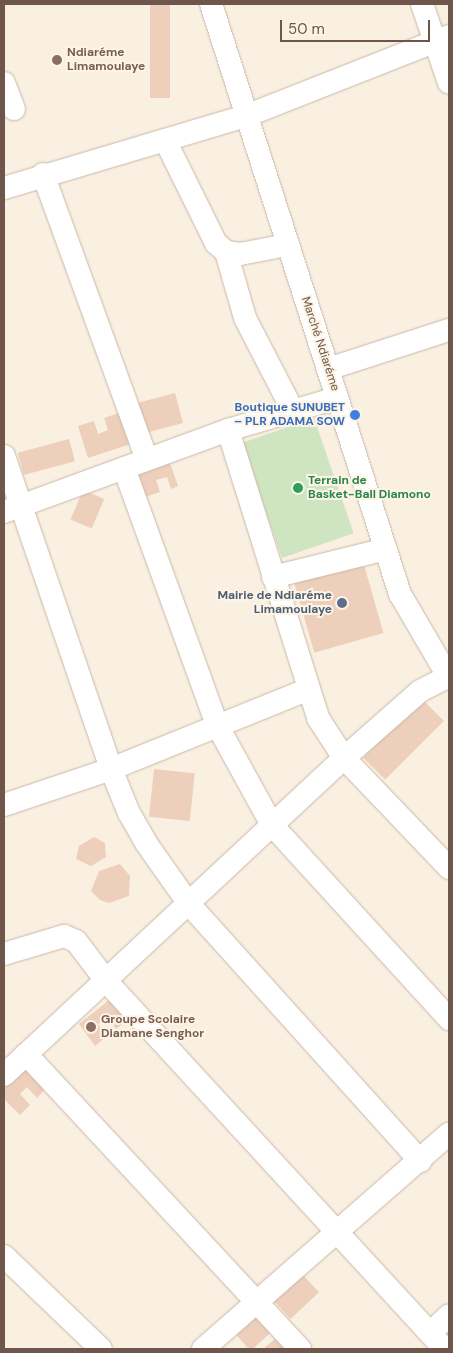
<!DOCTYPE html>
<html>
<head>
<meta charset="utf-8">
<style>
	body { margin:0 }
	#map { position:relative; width:453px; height:1353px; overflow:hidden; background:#faf0e1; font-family:"DM Sans",sans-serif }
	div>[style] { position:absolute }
	.green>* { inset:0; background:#cfe5c1; transform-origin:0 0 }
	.building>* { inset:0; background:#edcfbb; transform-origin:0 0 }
	.roads { filter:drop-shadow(0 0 1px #c9b8a9) drop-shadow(0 0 1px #c9b8a9) }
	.minor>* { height:22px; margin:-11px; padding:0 11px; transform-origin:11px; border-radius:11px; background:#fff }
	.dots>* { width:14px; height:14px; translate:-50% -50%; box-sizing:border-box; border:2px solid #fdf4e6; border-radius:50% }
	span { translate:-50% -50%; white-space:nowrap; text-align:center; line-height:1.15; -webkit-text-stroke:4px #fdf4e6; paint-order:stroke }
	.education-label { font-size:12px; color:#785e54; font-weight:700 }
	.left { translate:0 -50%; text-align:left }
	.street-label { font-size:12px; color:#6e574a }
	.shop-label { font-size:12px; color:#366cbe; font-weight:700 }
	.right { translate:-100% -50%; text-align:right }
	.leisure-label { font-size:12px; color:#27864d; font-weight:700 }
	.service-label { font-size:12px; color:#4e5e75; font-weight:700 }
	.frame { position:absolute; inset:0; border:5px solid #6e574a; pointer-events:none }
	.scale { position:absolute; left:280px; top:20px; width:150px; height:22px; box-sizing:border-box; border:2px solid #6e574a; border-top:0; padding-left:6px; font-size:15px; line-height:18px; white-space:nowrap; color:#6e574a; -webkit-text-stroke:4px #fdf4e6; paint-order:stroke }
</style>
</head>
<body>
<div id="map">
	<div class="green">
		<i style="left:314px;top:418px;width:122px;height:76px;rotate:71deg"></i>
	</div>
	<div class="building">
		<i style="left:150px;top:4px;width:20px;height:94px"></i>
		<i style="left:175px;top:393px;width:31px;height:39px;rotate:75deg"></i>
		<i style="clip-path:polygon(127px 410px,137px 442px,88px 458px,78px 426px,94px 421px,98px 434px,108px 430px,104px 418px)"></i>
		<i style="left:69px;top:439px;width:23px;height:53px;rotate:75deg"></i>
		<i style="clip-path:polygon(170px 463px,178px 486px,171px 489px,167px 477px,156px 480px,160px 492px,140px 499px,132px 475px)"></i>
		<i style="left:83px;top:490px;width:23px;height:32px;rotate:23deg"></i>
		<i style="left:362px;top:558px;width:78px;height:72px;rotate:74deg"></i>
		<i style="left:422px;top:699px;width:31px;height:83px;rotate:45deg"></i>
		<i style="left:154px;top:769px;width:41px;height:48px;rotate:6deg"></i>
		<i style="clip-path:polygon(94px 837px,105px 843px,106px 857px,91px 866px,76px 859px,79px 846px)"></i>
		<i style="clip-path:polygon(120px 864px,130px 876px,129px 896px,109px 903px,100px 900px,91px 891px,99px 871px)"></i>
		<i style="clip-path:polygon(113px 997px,129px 1019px,116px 1029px,107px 1017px,98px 1024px,107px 1036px,95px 1046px,79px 1024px)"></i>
		<i style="clip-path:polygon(26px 1061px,50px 1084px,37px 1098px,27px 1087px,20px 1094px,30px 1105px,20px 1115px,4px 1099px,4px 1084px)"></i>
		<i style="left:302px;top:1274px;width:25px;height:39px;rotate:47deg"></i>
		<i style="left:259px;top:1311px;width:24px;height:33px;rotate:48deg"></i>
		<i style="clip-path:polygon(282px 1333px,295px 1349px,263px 1349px)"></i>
	</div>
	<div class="roads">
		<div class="minor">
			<i style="left:211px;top:4px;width:620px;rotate:72.24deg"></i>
			<i style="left:400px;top:594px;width:97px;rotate:59.7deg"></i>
			<i style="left:422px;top:4px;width:83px;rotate:71.1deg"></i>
			<i style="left:4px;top:83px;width:28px;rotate:69deg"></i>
			<i style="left:165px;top:140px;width:115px;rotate:63.7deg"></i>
			<i style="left:216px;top:243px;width:13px;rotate:42deg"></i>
			<i style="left:226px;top:252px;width:14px;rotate:8deg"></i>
			<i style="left:240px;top:254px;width:48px;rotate:-10.8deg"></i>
			<i style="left:43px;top:174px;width:303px;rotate:70deg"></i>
			<i style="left:4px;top:188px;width:252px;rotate:-16.6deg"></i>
			<i style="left:246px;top:116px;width:218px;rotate:-21.5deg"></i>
			<i style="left:226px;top:252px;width:69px;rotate:73.9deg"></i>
			<i style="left:245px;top:318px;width:105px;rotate:62.7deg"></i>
			<i style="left:328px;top:369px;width:127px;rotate:-17.9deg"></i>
			<i style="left:228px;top:430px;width:302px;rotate:72.6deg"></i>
			<i style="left:318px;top:718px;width:48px;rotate:57deg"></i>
			<i style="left:344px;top:758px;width:152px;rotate:46.3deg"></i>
			<i style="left:4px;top:456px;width:331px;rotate:71.1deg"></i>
			<i style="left:111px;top:769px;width:48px;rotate:67.8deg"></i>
			<i style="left:129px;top:813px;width:34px;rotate:60deg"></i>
			<i style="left:146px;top:843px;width:75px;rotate:54.8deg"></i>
			<i style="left:189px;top:904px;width:346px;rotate:48deg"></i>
			<i style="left:124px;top:468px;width:273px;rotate:70.1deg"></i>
			<i style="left:217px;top:725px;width:114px;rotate:61.2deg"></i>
			<i style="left:272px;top:825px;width:263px;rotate:47.6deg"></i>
			<i style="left:4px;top:512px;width:239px;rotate:-20.1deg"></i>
			<i style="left:228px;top:430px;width:114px;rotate:-16.4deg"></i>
			<i style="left:273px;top:577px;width:116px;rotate:-13.9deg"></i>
			<i style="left:4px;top:805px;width:113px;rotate:-18.6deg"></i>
			<i style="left:111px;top:769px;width:211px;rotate:-22deg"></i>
			<i style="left:4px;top:954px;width:63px;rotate:-16.7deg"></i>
			<i style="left:64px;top:936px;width:13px;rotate:23deg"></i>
			<i style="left:76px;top:941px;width:51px;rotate:52.9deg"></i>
			<i style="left:107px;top:982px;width:499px;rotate:47.4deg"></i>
			<i style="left:26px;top:1054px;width:403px;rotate:47.1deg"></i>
			<i style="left:4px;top:1075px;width:465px;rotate:-43deg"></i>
			<i style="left:344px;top:758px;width:101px;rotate:-41.4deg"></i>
			<i style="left:420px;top:691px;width:33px;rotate:-27deg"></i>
			<i style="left:4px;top:1256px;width:134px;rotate:43.8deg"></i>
			<i style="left:430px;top:1333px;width:26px;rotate:-43deg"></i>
			<i style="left:203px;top:1349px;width:327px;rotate:-41.2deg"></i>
		</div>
	</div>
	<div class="dots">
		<i style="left:57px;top:60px;background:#8d6e63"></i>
		<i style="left:355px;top:415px;background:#3f7fe0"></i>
		<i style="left:298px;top:488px;background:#2e9e5b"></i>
		<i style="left:342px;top:603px;background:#5c6f8a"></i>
		<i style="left:91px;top:1027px;background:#8d6e63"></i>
	</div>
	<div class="education-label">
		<span class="left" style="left:67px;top:60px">Ndiaréme<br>Limamoulaye</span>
		<span class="left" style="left:101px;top:1027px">Groupe Scolaire<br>Diamane Senghor</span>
	</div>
	<div class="street-label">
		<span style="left:320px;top:344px;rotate:72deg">Marché Ndiaréme</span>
	</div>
	<div class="shop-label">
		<span class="right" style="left:345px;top:415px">Boutique SUNUBET<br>– PLR ADAMA SOW</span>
	</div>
	<div class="leisure-label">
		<span class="left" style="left:308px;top:488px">Terrain de<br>Basket-Ball Diamono</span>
	</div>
	<div class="service-label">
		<span class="right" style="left:332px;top:603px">Mairie de Ndiaréme<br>Limamoulaye</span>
	</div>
	<div class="frame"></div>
	<div class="scale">50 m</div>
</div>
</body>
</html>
